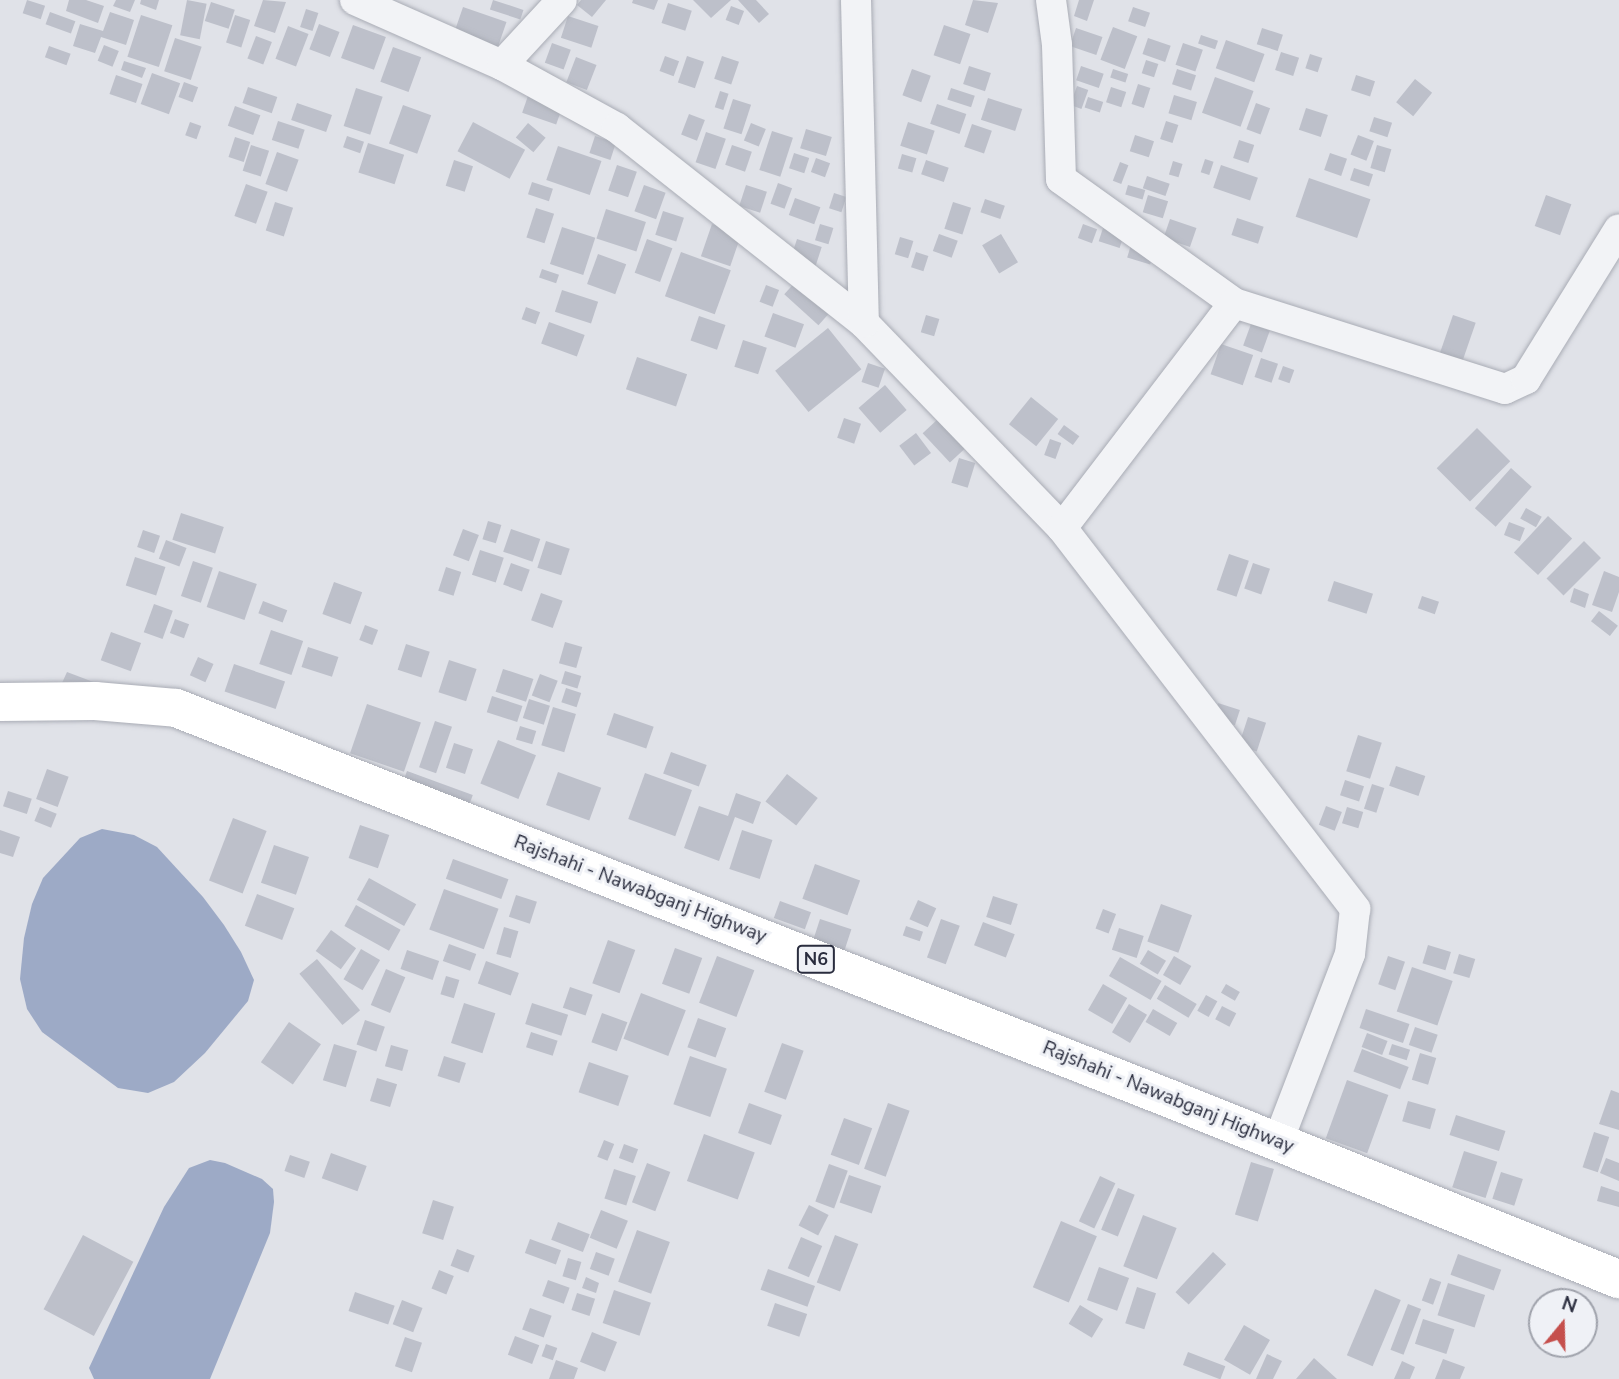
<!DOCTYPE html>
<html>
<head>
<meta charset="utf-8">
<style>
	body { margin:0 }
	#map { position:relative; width:1619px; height:1379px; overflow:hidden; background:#e0e2e8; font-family:"Nunito Sans",sans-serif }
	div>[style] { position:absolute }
	.water>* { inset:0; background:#9daac6 }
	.building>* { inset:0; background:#bdc0ca; transform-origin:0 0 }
	.roads { filter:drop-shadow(0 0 2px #a9acb5) drop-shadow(0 0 2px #a9acb5) }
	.minor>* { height:30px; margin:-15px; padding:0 15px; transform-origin:15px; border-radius:15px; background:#f2f3f6 }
	.trunk>* { height:38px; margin:-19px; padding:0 19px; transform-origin:19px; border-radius:19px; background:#fff }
	span { translate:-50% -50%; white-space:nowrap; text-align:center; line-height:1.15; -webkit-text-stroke:6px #eff1f6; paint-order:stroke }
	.shield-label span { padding:2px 5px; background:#eff1f6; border:2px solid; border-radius:5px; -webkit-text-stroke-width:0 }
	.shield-label { font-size:18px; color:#2a2d3e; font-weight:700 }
	.street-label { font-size:19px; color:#2a2d3e }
	.north { position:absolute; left:1528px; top:1288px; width:70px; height:70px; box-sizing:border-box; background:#eff1f6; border:2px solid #a0a3ac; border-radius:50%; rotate:19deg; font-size:19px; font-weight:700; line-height:28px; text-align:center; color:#2a2d3e }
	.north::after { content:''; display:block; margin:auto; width:24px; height:32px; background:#c54f4c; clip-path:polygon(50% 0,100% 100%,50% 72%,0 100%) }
</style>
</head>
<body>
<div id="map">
	<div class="water">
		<i style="clip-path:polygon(102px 829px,134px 835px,157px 847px,203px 897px,224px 925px,241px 952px,254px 980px,248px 1001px,205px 1053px,174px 1082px,148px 1093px,118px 1088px,42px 1032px,27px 1009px,20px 979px,24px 938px,32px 904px,43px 878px,80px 838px)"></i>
		<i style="clip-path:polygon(210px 1160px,225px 1163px,262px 1179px,273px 1189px,274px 1202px,270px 1233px,210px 1379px,94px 1379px,89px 1368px,164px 1207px,189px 1168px)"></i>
	</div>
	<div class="building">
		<i style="left:27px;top:0;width:19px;height:14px;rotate:18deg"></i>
		<i style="clip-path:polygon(69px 0,86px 0,104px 6px,98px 23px,66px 11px)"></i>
		<i style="clip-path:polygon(116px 0,135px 0,130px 12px,113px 6px)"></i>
		<i style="clip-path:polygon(141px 0,159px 0,156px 10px,140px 4px)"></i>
		<i style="left:187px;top:0;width:20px;height:36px;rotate:11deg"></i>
		<i style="clip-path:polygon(263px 0,286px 2px,275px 33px,254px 26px)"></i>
		<i style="left:493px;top:0;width:32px;height:10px;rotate:18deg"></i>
		<i style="clip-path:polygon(581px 0,606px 0,592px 17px,577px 5px)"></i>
		<i style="clip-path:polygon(633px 0,658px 0,654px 10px,632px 3px)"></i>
		<i style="clip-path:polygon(693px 0,731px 0,711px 18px)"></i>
		<i style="clip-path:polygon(738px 0,756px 0,769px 14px,759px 23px)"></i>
		<i style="clip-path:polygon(973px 0,998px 3px,988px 33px,965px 25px)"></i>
		<i style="clip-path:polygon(1079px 0,1094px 0,1087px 21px,1074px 16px)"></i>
		<i style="left:211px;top:2px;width:25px;height:20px;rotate:18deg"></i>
		<i style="left:668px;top:3px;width:25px;height:21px;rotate:18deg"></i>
		<i style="left:731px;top:6px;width:14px;height:15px;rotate:21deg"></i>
		<i style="left:463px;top:7px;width:46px;height:29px;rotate:19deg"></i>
		<i style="left:1133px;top:7px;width:18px;height:15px;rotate:19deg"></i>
		<i style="left:306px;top:9px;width:13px;height:19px;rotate:18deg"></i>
		<i style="left:50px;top:12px;width:27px;height:13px;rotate:20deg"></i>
		<i style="clip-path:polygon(110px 12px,134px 20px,126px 45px,101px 37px,95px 53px,73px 46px,80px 24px,103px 31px)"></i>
		<i style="left:141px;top:15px;width:33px;height:44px;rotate:18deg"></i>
		<i style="left:235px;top:15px;width:16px;height:29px;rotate:18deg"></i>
		<i style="left:568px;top:16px;width:32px;height:23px;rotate:18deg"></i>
		<i style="left:319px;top:24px;width:22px;height:27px;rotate:21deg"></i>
		<i style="left:353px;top:25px;width:35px;height:35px;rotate:20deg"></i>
		<i style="left:944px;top:25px;width:28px;height:32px;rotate:19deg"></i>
		<i style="left:288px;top:26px;width:22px;height:35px;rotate:21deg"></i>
		<i style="left:1113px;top:27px;width:26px;height:35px;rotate:21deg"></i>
		<i style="left:1076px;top:28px;width:28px;height:19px;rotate:19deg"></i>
		<i style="left:1262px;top:28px;width:22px;height:17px;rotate:18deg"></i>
		<i style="left:1201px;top:35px;width:18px;height:9px;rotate:19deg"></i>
		<i style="left:256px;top:36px;width:17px;height:24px;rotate:21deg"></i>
		<i style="left:175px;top:38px;width:28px;height:35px;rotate:18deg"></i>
		<i style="left:1148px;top:38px;width:24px;height:17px;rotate:19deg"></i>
		<i style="left:1226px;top:40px;width:41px;height:30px;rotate:20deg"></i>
		<i style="left:552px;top:43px;width:20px;height:21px;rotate:20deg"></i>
		<i style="left:1183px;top:43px;width:21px;height:23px;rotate:19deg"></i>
		<i style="left:104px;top:45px;width:16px;height:17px;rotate:22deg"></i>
		<i style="left:49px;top:46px;width:23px;height:12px;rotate:20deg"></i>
		<i style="left:393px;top:47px;width:30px;height:37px;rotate:20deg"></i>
		<i style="left:1281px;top:52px;width:19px;height:19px;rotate:18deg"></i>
		<i style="left:1310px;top:54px;width:13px;height:15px;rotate:18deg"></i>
		<i style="left:665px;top:56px;width:15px;height:16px;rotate:20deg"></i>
		<i style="left:687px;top:56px;width:18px;height:28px;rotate:19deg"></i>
		<i style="left:722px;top:56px;width:18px;height:24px;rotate:19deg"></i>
		<i style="left:576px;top:57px;width:22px;height:27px;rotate:21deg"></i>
		<i style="left:1146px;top:60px;width:13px;height:14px;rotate:18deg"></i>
		<i style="clip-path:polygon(124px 61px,146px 68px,142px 78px,121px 70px)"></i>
		<i style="left:969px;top:66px;width:23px;height:19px;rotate:18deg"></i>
		<i style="left:1081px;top:66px;width:24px;height:15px;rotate:19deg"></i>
		<i style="left:912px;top:69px;width:20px;height:28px;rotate:20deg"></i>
		<i style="left:1113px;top:69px;width:16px;height:9px;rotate:18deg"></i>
		<i style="left:1177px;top:69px;width:20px;height:16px;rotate:18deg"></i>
		<i style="left:152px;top:73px;width:30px;height:33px;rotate:20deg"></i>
		<i style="left:116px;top:75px;width:28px;height:20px;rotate:19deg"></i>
		<i style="left:1356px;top:75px;width:20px;height:16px;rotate:18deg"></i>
		<i style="left:1215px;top:77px;width:41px;height:38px;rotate:20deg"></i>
		<i style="left:1415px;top:79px;width:22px;height:30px;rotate:39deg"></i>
		<i style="left:184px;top:82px;width:15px;height:16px;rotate:20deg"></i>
		<i style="left:1138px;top:84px;width:13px;height:21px;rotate:18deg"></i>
		<i style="left:1077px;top:86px;width:12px;height:20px;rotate:20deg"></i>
		<i style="left:248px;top:87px;width:31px;height:17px;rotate:19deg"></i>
		<i style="left:1111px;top:87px;width:16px;height:16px;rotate:18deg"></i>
		<i style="left:356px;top:88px;width:28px;height:40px;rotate:18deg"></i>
		<i style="left:951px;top:88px;width:25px;height:12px;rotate:18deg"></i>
		<i style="left:720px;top:91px;width:9px;height:17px;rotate:18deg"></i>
		<i style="left:529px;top:93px;width:36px;height:21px;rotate:19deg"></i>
		<i style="left:1174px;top:95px;width:24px;height:19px;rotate:17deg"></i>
		<i style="left:1088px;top:97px;width:16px;height:11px;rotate:18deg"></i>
		<i style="left:988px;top:98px;width:36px;height:23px;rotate:18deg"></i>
		<i style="left:733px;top:99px;width:19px;height:31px;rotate:18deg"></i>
		<i style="left:297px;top:103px;width:37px;height:18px;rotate:19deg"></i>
		<i style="left:1256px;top:103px;width:15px;height:28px;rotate:20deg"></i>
		<i style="left:937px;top:104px;width:31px;height:21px;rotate:19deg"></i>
		<i style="left:403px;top:105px;width:30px;height:41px;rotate:20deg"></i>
		<i style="left:235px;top:106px;width:27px;height:21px;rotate:20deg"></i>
		<i style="left:1306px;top:108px;width:23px;height:23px;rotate:18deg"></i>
		<i style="left:689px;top:114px;width:17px;height:22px;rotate:21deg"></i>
		<i style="left:1374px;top:117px;width:19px;height:15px;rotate:18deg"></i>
		<i style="left:278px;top:121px;width:28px;height:20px;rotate:18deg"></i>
		<i style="left:1166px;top:121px;width:13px;height:19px;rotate:18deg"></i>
		<i style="left:190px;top:122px;width:12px;height:14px;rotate:20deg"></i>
		<i style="left:473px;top:122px;width:59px;height:33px;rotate:28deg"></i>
		<i style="left:908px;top:122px;width:28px;height:25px;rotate:18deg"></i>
		<i style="left:528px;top:123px;width:23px;height:19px;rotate:40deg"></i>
		<i style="left:751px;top:123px;width:16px;height:19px;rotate:22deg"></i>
		<i style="left:972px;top:124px;width:21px;height:24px;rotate:19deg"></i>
		<i style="left:806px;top:129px;width:27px;height:20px;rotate:17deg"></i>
		<i style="left:772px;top:131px;width:22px;height:41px;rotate:18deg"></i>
		<i style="left:706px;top:132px;width:21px;height:32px;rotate:19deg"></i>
		<i style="left:1135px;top:135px;width:20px;height:17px;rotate:18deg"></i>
		<i style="left:1358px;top:135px;width:17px;height:21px;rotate:21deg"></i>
		<i style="left:347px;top:136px;width:18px;height:12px;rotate:19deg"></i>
		<i style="left:595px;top:136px;width:22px;height:18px;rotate:18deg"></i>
		<i style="left:235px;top:137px;width:16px;height:21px;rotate:18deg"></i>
		<i style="left:1239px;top:140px;width:16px;height:19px;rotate:18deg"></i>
		<i style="left:368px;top:143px;width:38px;height:31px;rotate:18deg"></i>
		<i style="left:251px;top:145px;width:19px;height:27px;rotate:18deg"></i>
		<i style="left:732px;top:145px;width:21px;height:21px;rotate:19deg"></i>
		<i style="left:1377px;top:145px;width:15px;height:24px;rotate:16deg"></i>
		<i style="left:558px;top:146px;width:46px;height:36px;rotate:19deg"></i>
		<i style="left:277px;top:152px;width:23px;height:34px;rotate:20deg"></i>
		<i style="left:794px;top:153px;width:16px;height:16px;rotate:18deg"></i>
		<i style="left:1330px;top:153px;width:18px;height:18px;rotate:19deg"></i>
		<i style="left:902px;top:154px;width:15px;height:15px;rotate:16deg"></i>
		<i style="left:816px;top:158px;width:15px;height:15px;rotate:20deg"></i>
		<i style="left:1205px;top:159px;width:9px;height:14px;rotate:18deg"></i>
		<i style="left:454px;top:160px;width:20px;height:27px;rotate:18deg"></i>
		<i style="left:926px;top:160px;width:24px;height:15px;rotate:19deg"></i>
		<i style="left:1173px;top:161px;width:10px;height:14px;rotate:17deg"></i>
		<i style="left:1120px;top:162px;width:9px;height:20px;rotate:21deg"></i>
		<i style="left:617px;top:165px;width:21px;height:27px;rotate:19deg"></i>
		<i style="left:1221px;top:165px;width:39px;height:24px;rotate:19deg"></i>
		<i style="left:1354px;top:168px;width:20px;height:13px;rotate:18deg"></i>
		<i style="left:1147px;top:176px;width:24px;height:13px;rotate:19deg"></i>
		<i style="left:1309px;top:178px;width:65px;height:41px;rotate:19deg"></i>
		<i style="left:532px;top:182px;width:22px;height:13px;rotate:18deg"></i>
		<i style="left:778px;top:183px;width:15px;height:22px;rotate:20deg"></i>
		<i style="left:246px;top:184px;width:23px;height:34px;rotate:20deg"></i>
		<i style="left:644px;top:185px;width:23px;height:28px;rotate:20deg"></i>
		<i style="left:746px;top:185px;width:22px;height:22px;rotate:18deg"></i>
		<i style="left:1128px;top:185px;width:18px;height:10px;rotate:16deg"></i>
		<i style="left:834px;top:193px;width:13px;height:16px;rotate:18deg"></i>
		<i style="left:1148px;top:195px;width:21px;height:18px;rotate:17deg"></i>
		<i style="left:1546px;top:195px;width:27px;height:33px;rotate:20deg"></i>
		<i style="left:795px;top:198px;width:27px;height:18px;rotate:20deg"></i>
		<i style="left:985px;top:199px;width:21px;height:14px;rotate:19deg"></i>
		<i style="left:275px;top:202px;width:19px;height:30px;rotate:18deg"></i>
		<i style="left:953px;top:202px;width:19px;height:28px;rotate:18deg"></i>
		<i style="left:536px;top:208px;width:19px;height:31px;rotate:18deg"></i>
		<i style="left:606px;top:209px;width:42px;height:31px;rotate:18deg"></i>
		<i style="left:663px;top:211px;width:22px;height:25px;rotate:18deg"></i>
		<i style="left:1237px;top:218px;width:28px;height:18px;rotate:18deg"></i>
		<i style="left:1170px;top:219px;width:28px;height:20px;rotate:19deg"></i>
		<i style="left:712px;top:224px;width:31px;height:34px;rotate:19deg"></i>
		<i style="left:820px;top:224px;width:14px;height:17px;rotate:17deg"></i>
		<i style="left:1083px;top:224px;width:15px;height:15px;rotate:20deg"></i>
		<i style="left:562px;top:227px;width:35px;height:39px;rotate:18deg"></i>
		<i style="left:1103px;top:228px;width:22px;height:14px;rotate:18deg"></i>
		<i style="left:939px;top:234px;width:20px;height:18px;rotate:20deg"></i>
		<i style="left:1001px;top:234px;width:33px;height:22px;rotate:59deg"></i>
		<i style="left:900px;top:237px;width:14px;height:18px;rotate:17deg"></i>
		<i style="left:647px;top:239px;width:27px;height:36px;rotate:20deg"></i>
		<i style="left:797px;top:239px;width:26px;height:20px;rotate:18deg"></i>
		<i style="left:1131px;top:245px;width:24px;height:13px;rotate:17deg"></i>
		<i style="left:681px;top:252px;width:53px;height:47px;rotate:20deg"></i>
		<i style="left:916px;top:252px;width:13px;height:16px;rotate:18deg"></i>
		<i style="left:598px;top:254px;width:30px;height:32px;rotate:20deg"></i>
		<i style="left:542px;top:269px;width:18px;height:9px;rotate:19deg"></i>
		<i style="left:799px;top:278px;width:46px;height:22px;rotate:42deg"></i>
		<i style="left:766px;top:285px;width:14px;height:18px;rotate:21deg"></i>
		<i style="left:562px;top:290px;width:38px;height:23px;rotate:18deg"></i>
		<i style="left:526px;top:307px;width:15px;height:13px;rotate:20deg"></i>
		<i style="left:773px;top:313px;width:33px;height:25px;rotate:20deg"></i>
		<i style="left:926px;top:315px;width:14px;height:18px;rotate:17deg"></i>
		<i style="left:1453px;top:315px;width:24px;height:41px;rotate:19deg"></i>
		<i style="left:699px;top:316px;width:28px;height:26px;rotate:19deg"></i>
		<i style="left:549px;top:322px;width:38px;height:23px;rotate:20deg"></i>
		<i style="left:1251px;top:324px;width:20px;height:23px;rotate:20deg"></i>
		<i style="left:828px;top:328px;width:53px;height:68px;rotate:51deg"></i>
		<i style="left:743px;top:340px;width:25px;height:28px;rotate:18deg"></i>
		<i style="left:1221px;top:344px;width:34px;height:32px;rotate:19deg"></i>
		<i style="left:637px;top:357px;width:53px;height:34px;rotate:19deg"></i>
		<i style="left:1261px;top:358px;width:18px;height:20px;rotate:19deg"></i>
		<i style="left:868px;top:363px;width:18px;height:20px;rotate:19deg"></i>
		<i style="left:1283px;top:366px;width:12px;height:14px;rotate:20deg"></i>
		<i style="left:885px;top:385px;width:33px;height:35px;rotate:49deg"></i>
		<i style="left:1031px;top:397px;width:35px;height:35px;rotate:39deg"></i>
		<i style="left:844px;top:418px;width:18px;height:21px;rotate:19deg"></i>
		<i style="left:938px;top:419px;width:40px;height:21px;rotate:47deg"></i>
		<i style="left:1064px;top:425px;width:19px;height:11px;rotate:36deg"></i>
		<i style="left:1477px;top:428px;width:47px;height:57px;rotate:45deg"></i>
		<i style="left:916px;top:433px;width:25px;height:21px;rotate:53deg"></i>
		<i style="left:1050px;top:439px;width:12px;height:17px;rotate:20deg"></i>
		<i style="left:959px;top:458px;width:17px;height:26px;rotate:17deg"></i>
		<i style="left:1511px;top:468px;width:28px;height:54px;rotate:42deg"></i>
		<i style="left:1526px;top:508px;width:18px;height:12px;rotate:29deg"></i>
		<i style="left:181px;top:513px;width:45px;height:28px;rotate:18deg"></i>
		<i style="left:1548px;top:516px;width:33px;height:50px;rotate:43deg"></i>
		<i style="left:488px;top:521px;width:14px;height:19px;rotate:17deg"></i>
		<i style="left:1509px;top:522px;width:17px;height:14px;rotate:21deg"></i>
		<i style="left:463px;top:529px;width:17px;height:28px;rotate:21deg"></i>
		<i style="left:511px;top:529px;width:31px;height:24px;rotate:19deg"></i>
		<i style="left:143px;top:530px;width:18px;height:18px;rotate:19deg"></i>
		<i style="left:166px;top:540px;width:22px;height:20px;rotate:21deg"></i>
		<i style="left:546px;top:541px;width:25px;height:28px;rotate:18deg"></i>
		<i style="left:1584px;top:541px;width:24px;height:53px;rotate:45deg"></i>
		<i style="left:480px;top:550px;width:25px;height:26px;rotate:18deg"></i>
		<i style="left:1229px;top:554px;width:21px;height:38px;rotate:19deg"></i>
		<i style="left:135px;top:557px;width:32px;height:30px;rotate:18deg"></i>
		<i style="left:193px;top:561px;width:21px;height:37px;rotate:19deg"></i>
		<i style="left:511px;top:563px;width:20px;height:23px;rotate:20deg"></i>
		<i style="left:1253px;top:563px;width:18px;height:27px;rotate:19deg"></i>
		<i style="left:446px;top:567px;width:16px;height:25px;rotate:18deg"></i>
		<i style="left:219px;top:571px;width:40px;height:38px;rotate:19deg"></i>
		<i style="clip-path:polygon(1604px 571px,1619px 577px,1619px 592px,1612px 612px,1592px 605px)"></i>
		<i style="left:1334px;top:581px;width:41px;height:21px;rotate:18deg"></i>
		<i style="left:334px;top:582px;width:30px;height:34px;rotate:20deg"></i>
		<i style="clip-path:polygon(1574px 588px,1589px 594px,1585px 608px,1570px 602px)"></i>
		<i style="left:541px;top:593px;width:23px;height:29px;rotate:20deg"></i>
		<i style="left:1422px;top:596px;width:18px;height:13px;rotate:19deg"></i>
		<i style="left:263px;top:601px;width:26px;height:13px;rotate:21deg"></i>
		<i style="left:154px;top:604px;width:20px;height:30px;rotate:20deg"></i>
		<i style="left:1599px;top:611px;width:24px;height:13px;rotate:38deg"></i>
		<i style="left:175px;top:619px;width:15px;height:15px;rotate:20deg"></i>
		<i style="left:365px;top:625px;width:14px;height:16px;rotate:21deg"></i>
		<i style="left:271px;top:630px;width:34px;height:36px;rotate:19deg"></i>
		<i style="left:111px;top:632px;width:32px;height:30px;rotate:20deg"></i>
		<i style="left:565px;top:642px;width:18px;height:22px;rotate:16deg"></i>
		<i style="left:406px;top:644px;width:25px;height:27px;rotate:18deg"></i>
		<i style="left:308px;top:647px;width:32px;height:21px;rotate:18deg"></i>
		<i style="left:198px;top:657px;width:17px;height:20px;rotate:24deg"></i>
		<i style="left:449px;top:660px;width:29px;height:34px;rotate:18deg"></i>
		<i style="left:234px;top:664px;width:54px;height:29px;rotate:19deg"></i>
		<i style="left:503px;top:669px;width:32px;height:24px;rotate:18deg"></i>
		<i style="left:565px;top:671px;width:17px;height:13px;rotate:17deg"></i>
		<i style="clip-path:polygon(67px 672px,96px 683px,62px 683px)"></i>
		<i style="left:540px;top:674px;width:19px;height:23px;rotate:21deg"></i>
		<i style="left:566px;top:688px;width:16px;height:15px;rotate:18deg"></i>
		<i style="left:492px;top:696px;width:32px;height:17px;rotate:18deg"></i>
		<i style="left:529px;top:699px;width:22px;height:20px;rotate:18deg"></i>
		<i style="left:1218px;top:703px;width:23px;height:16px;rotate:18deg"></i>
		<i style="left:367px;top:704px;width:57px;height:52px;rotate:19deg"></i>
		<i style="left:553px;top:707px;width:24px;height:40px;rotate:17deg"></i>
		<i style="left:614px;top:713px;width:42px;height:23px;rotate:19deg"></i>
		<i style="left:1248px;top:717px;width:19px;height:30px;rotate:18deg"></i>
		<i style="left:435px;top:721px;width:18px;height:49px;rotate:19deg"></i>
		<i style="left:520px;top:726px;width:17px;height:14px;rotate:17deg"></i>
		<i style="left:1358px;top:735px;width:25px;height:38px;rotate:18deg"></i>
		<i style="left:498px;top:740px;width:41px;height:47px;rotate:22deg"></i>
		<i style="left:454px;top:743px;width:20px;height:26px;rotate:18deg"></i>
		<i style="left:671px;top:752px;width:38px;height:23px;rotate:20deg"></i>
		<i style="left:1396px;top:766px;width:31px;height:21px;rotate:19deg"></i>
		<i style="left:47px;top:769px;width:23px;height:32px;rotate:20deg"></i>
		<i style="left:407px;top:771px;width:70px;height:22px;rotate:20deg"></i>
		<i style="left:558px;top:772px;width:46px;height:35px;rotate:20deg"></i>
		<i style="left:645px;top:773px;width:50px;height:49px;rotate:20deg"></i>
		<i style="left:787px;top:774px;width:39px;height:35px;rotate:38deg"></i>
		<i style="left:1345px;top:780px;width:20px;height:16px;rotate:18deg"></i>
		<i style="left:1372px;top:784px;width:13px;height:26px;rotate:18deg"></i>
		<i style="left:8px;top:791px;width:25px;height:16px;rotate:18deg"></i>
		<i style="clip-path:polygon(736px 793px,761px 802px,753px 824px,735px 817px,719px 861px,684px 848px,699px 806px,728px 816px)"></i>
		<i style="left:1326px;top:806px;width:17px;height:20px;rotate:21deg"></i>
		<i style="left:40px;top:807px;width:18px;height:15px;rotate:22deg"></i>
		<i style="left:1347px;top:807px;width:17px;height:17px;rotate:17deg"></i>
		<i style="left:233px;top:818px;width:36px;height:67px;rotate:21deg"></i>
		<i style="left:360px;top:825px;width:31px;height:35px;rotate:19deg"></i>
		<i style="clip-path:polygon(0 830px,20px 837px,13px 857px,0 853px)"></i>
		<i style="left:742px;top:830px;width:32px;height:41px;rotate:18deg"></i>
		<i style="left:274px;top:845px;width:37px;height:40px;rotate:19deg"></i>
		<i style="left:453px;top:859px;width:59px;height:21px;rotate:20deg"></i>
		<i style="left:815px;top:864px;width:48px;height:37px;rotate:20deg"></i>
		<i style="left:369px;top:878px;width:54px;height:25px;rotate:29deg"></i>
		<i style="left:444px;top:889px;width:58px;height:43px;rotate:20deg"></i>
		<i style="left:257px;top:894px;width:40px;height:34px;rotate:21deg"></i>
		<i style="left:516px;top:895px;width:22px;height:23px;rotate:18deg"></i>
		<i style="left:993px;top:896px;width:26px;height:22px;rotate:18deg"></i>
		<i style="left:918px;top:900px;width:20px;height:21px;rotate:24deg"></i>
		<i style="left:780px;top:901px;width:33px;height:18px;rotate:20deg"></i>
		<i style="left:1161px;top:904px;width:33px;height:40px;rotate:20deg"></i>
		<i style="left:356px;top:905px;width:51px;height:24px;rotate:29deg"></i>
		<i style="left:1103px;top:909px;width:14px;height:21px;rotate:21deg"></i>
		<i style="left:820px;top:919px;width:33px;height:28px;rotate:18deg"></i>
		<i style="left:941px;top:919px;width:20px;height:41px;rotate:20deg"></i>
		<i style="left:983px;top:922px;width:34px;height:25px;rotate:21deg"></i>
		<i style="left:906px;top:926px;width:18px;height:10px;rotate:19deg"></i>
		<i style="left:504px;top:927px;width:15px;height:28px;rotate:16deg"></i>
		<i style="left:1119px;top:928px;width:26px;height:23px;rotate:18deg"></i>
		<i style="left:331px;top:930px;width:31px;height:26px;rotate:36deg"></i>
		<i style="left:608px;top:940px;width:29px;height:46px;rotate:20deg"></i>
		<i style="left:449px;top:944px;width:29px;height:18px;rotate:20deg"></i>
		<i style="left:1428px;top:945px;width:24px;height:19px;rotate:17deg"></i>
		<i style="left:675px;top:948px;width:29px;height:38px;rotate:20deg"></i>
		<i style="left:361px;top:949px;width:22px;height:35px;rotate:30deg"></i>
		<i style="left:407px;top:950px;width:34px;height:20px;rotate:19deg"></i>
		<i style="left:1148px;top:950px;width:21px;height:16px;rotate:31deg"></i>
		<i style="left:1459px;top:954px;width:17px;height:20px;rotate:17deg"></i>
		<i style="left:717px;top:956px;width:40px;height:50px;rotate:21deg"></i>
		<i style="left:1174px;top:956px;width:20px;height:22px;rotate:30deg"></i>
		<i style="left:1388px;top:956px;width:18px;height:30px;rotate:19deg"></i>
		<i style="left:1120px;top:957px;width:48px;height:22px;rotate:30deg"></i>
		<i style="left:317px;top:959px;width:67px;height:23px;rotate:50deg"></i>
		<i style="left:486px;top:961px;width:35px;height:24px;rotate:20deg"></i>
		<i style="left:1412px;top:967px;width:43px;height:47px;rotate:19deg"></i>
		<i style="left:386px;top:969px;width:21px;height:39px;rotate:23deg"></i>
		<i style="left:446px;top:976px;width:14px;height:19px;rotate:17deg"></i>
		<i style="left:1103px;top:984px;width:28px;height:30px;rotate:30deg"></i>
		<i style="left:1226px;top:984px;width:16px;height:10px;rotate:30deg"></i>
		<i style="left:1165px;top:985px;width:37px;height:16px;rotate:31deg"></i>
		<i style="left:570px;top:987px;width:24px;height:22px;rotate:19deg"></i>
		<i style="left:641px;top:993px;width:48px;height:49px;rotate:21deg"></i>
		<i style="left:1206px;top:995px;width:13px;height:18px;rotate:29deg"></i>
		<i style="left:464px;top:1003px;width:33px;height:42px;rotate:18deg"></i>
		<i style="left:532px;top:1003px;width:38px;height:22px;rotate:18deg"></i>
		<i style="left:1129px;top:1004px;width:21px;height:33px;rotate:31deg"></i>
		<i style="left:1222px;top:1006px;width:16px;height:15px;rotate:27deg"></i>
		<i style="left:1153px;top:1009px;width:28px;height:15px;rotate:30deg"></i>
		<i style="left:1366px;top:1009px;width:46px;height:20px;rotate:19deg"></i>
		<i style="left:602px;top:1013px;width:27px;height:31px;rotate:20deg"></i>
		<i style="left:698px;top:1018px;width:30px;height:31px;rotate:20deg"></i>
		<i style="left:365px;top:1020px;width:21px;height:26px;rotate:19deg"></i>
		<i style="left:289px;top:1022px;width:39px;height:49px;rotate:35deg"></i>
		<i style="left:1415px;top:1027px;width:24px;height:19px;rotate:19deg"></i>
		<i style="left:531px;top:1032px;width:28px;height:16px;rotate:18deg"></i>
		<i style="left:1367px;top:1033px;width:22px;height:15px;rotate:21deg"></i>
		<i style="left:782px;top:1043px;width:23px;height:52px;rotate:20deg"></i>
		<i style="left:334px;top:1044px;width:24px;height:38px;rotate:17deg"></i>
		<i style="left:1392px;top:1044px;width:19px;height:11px;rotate:18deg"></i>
		<i style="left:391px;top:1045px;width:18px;height:22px;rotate:16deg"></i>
		<i style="left:1362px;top:1049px;width:50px;height:24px;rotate:21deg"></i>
		<i style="left:1420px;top:1053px;width:17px;height:28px;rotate:17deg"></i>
		<i style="left:444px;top:1056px;width:23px;height:21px;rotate:18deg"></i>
		<i style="left:690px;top:1056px;width:39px;height:51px;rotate:19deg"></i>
		<i style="left:589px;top:1062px;width:42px;height:32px;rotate:19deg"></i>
		<i style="left:377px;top:1078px;width:21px;height:24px;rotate:17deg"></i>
		<i style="left:1347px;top:1080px;width:44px;height:62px;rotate:20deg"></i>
		<i style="clip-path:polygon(1611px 1090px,1619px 1093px,1619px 1130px,1599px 1124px)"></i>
		<i style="left:1408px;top:1101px;width:29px;height:21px;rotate:16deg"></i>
		<i style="left:749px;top:1103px;width:35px;height:32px;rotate:20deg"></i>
		<i style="left:888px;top:1103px;width:23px;height:70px;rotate:20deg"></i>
		<i style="left:1456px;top:1115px;width:52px;height:21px;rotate:18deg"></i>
		<i style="left:844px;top:1118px;width:30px;height:39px;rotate:20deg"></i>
		<i style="left:1594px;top:1132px;width:16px;height:37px;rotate:18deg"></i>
		<i style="left:704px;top:1134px;width:54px;height:50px;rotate:20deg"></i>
		<i style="left:604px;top:1140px;width:11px;height:18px;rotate:22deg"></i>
		<i style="left:624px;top:1144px;width:15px;height:15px;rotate:20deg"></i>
		<i style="left:1464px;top:1151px;width:35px;height:38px;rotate:18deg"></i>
		<i style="left:331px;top:1153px;width:38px;height:27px;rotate:20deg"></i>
		<i style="left:290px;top:1155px;width:21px;height:17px;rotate:19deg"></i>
		<i style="clip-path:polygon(1606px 1158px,1619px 1163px,1619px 1181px,1600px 1173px)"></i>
		<i style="left:1251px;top:1162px;width:24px;height:55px;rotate:17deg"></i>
		<i style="left:647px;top:1163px;width:25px;height:42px;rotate:21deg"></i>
		<i style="left:829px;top:1164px;width:20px;height:40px;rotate:20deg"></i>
		<i style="left:614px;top:1169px;width:23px;height:31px;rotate:18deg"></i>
		<i style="left:1501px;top:1172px;width:23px;height:28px;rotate:18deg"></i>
		<i style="left:849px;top:1175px;width:34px;height:29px;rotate:19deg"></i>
		<i style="left:1100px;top:1176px;width:17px;height:50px;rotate:25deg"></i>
		<i style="clip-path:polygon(1601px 1186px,1619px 1192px,1619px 1207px,1597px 1201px)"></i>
		<i style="left:1118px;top:1188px;width:18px;height:45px;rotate:22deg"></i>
		<i style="left:433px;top:1200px;width:22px;height:35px;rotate:18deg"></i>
		<i style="left:809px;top:1205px;width:22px;height:23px;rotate:27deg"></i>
		<i style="left:601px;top:1210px;width:29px;height:30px;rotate:22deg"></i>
		<i style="left:1143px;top:1215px;width:36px;height:55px;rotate:21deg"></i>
		<i style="left:1061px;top:1221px;width:39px;height:72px;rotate:23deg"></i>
		<i style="left:558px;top:1222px;width:34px;height:19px;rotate:21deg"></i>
		<i style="left:637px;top:1230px;width:35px;height:55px;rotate:20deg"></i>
		<i style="left:83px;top:1235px;width:57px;height:84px;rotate:28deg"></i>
		<i style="left:835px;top:1235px;width:25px;height:51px;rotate:21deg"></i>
		<i style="left:801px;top:1237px;width:23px;height:34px;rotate:23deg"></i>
		<i style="left:530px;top:1239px;width:33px;height:15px;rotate:20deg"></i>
		<i style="left:457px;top:1249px;width:19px;height:18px;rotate:21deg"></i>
		<i style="left:596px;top:1252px;width:20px;height:18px;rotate:20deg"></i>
		<i style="left:1213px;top:1252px;width:18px;height:55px;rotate:43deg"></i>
		<i style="left:1458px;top:1254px;width:46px;height:22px;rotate:20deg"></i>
		<i style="left:568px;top:1258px;width:14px;height:19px;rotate:17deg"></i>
		<i style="left:1099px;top:1267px;width:32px;height:35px;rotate:20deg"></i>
		<i style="left:768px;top:1269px;width:50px;height:22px;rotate:20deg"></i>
		<i style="left:439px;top:1270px;width:16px;height:20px;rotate:22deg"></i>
		<i style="clip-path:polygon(586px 1277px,599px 1283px,596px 1293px,582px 1288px)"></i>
		<i style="left:1430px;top:1278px;width:12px;height:24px;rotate:20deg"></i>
		<i style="left:548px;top:1280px;width:23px;height:17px;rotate:20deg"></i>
		<i style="left:1448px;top:1283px;width:39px;height:34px;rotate:18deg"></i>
		<i style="left:1137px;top:1287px;width:20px;height:38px;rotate:18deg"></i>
		<i style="left:1375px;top:1289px;width:28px;height:72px;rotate:23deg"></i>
		<i style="left:614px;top:1290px;width:39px;height:35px;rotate:19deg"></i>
		<i style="left:355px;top:1292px;width:42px;height:20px;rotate:19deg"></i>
		<i style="left:577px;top:1293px;width:19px;height:18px;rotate:18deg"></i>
		<i style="left:402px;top:1300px;width:22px;height:26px;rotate:21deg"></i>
		<i style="left:775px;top:1303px;width:34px;height:24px;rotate:19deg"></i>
		<i style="left:1408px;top:1304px;width:14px;height:49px;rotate:21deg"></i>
		<i style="left:1080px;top:1305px;width:27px;height:22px;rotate:31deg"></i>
		<i style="left:530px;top:1308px;width:23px;height:23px;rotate:20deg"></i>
		<i style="left:1423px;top:1319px;width:33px;height:26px;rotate:18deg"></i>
		<i style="left:1244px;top:1325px;width:30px;height:40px;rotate:30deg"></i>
		<i style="left:592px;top:1332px;width:27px;height:32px;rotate:22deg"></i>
		<i style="left:515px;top:1336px;width:26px;height:20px;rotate:21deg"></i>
		<i style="left:405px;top:1337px;width:18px;height:31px;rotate:19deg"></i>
		<i style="left:546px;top:1344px;width:12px;height:13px;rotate:20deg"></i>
		<i style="left:1188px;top:1352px;width:40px;height:14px;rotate:21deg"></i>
		<i style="clip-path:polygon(1267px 1354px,1282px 1361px,1273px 1379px,1256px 1379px)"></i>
		<i style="clip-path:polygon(1314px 1358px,1337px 1379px,1296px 1379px)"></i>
		<i style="clip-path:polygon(1443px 1359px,1465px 1367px,1460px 1379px,1435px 1379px)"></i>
		<i style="clip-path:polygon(556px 1360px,578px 1368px,574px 1379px,549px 1379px)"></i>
		<i style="clip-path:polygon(1402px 1361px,1415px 1367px,1410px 1379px,1394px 1379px)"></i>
	</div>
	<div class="roads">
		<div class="minor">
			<i style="left:355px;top:0;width:161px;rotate:23.9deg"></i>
			<i style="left:502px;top:65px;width:131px;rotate:28.7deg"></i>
			<i style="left:617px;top:128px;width:315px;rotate:38.3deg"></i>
			<i style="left:864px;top:323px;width:285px;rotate:46deg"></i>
			<i style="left:1062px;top:528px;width:481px;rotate:52.4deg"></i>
			<i style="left:1355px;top:909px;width:45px;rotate:96.3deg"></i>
			<i style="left:1350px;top:954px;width:201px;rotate:111deg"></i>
			<i style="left:856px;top:0;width:323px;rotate:88.6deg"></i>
			<i style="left:1051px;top:0;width:45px;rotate:82.4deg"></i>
			<i style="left:1057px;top:45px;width:134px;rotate:88.3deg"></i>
			<i style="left:1061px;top:179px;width:213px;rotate:35.6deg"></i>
			<i style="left:502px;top:65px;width:88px;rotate:-47.3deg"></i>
			<i style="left:1062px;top:528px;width:283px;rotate:-52.6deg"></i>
			<i style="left:1234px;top:303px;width:284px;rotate:17.6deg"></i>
			<i style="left:1505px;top:389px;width:23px;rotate:-25deg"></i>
			<i style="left:1526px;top:379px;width:176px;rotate:-58.2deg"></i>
		</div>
		<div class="trunk">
			<i style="left:0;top:702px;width:95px;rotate:-0.6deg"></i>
			<i style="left:95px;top:701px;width:81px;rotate:4.9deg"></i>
			<i style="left:176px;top:708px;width:1071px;rotate:21.46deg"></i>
			<i style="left:1173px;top:1100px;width:481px;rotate:21.9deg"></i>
		</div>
	</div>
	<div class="shield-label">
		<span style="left:816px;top:959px">N6</span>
	</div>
	<div class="street-label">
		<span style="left:640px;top:890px;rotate:21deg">Rajshahi - Nawabganj Highway</span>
		<span style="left:1168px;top:1098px;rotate:22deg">Rajshahi - Nawabganj Highway</span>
	</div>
	<div class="north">N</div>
</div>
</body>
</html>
